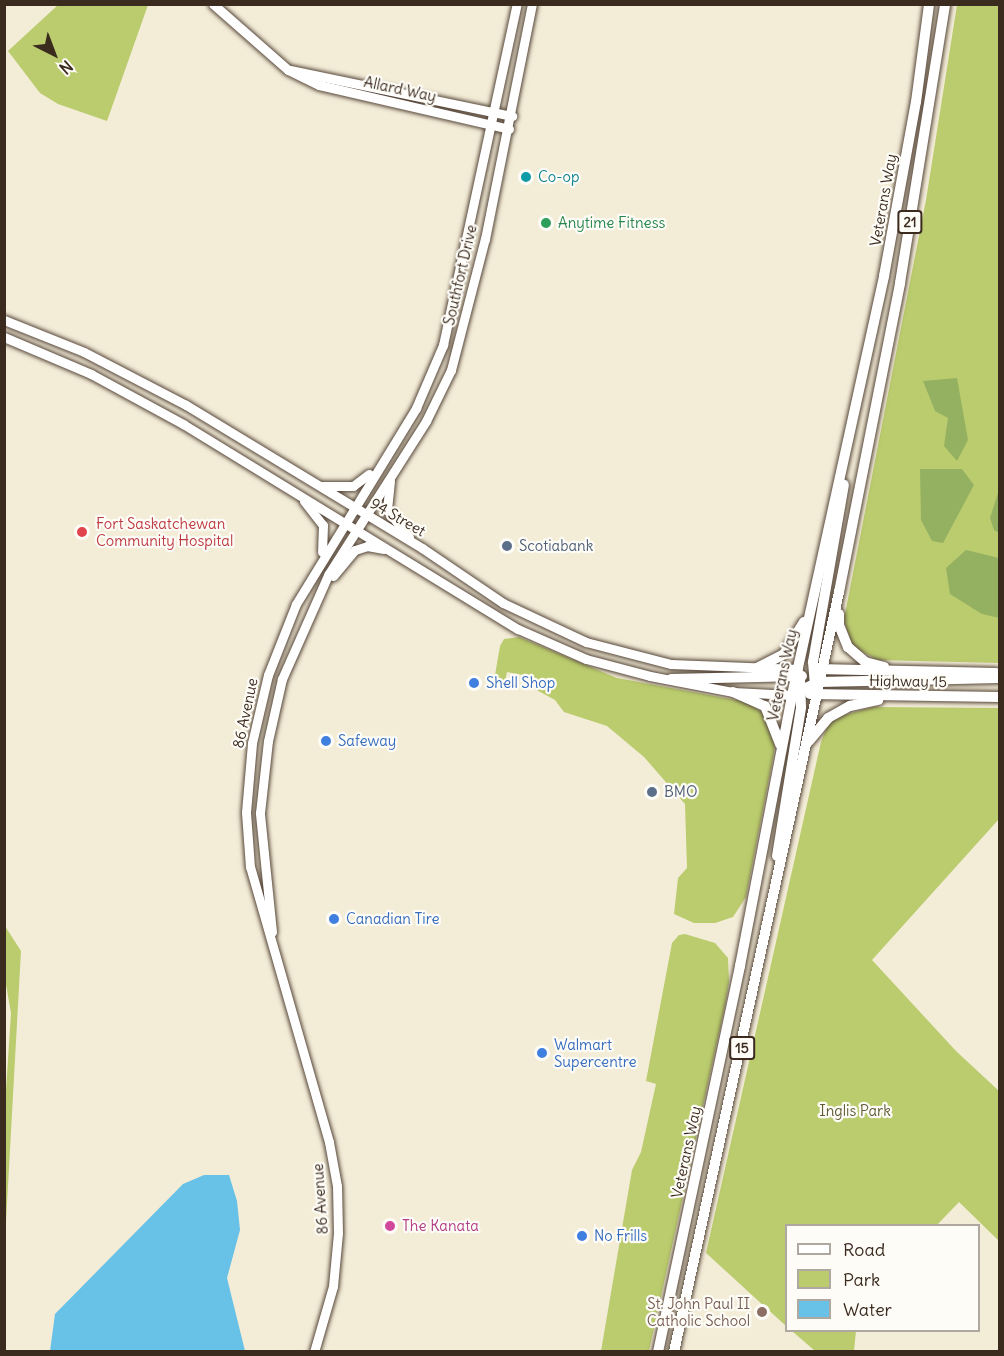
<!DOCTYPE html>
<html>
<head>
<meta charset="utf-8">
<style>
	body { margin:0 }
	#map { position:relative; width:1004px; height:1356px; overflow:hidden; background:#f3ecd7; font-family:Delius,sans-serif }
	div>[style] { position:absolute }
	.green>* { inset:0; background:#bbcc6e }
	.forest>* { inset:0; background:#94b061 }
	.water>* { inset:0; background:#68c1e6 }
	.roads { filter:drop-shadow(0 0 2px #57473a) drop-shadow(0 0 2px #57473a) }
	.secondary>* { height:9px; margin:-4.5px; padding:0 4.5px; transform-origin:4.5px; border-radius:4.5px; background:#fff }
	.primary>* { height:10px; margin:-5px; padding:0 5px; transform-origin:5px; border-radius:5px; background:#fff }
	.dots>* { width:16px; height:16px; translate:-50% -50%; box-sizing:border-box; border:3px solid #fdfcf7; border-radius:50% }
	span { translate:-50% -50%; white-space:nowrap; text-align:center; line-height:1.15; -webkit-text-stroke:4.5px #fdfcf7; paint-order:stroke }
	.shield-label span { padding:2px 4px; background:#fdfcf7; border:2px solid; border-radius:4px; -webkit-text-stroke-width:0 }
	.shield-label { font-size:14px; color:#3b2a1e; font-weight:700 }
	.street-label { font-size:15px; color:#3b2a1e }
	.culture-label { font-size:15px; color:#0d838f }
	.left { translate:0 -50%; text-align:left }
	.leisure-label { font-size:15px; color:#27864d }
	.health-label { font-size:15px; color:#be3a42 }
	.service-label { font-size:15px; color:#4e5e75 }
	.shop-label { font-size:15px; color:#366cbe }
	.park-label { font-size:15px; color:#615b36 }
	.hotel-label { font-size:15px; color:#b23c85 }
	.education-label { font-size:15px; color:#785e54 }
	.right { translate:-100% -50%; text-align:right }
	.frame { position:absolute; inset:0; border:6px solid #3b2a1e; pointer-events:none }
	.legend { position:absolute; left:785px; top:1224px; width:195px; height:108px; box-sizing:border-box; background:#fdfcf7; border:2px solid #afa8a0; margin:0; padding:8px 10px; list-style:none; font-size:18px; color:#3b2a1e }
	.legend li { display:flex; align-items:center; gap:12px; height:30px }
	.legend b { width:30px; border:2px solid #afa8a0 }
	.north { position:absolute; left:24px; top:24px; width:60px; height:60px; -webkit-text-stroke:4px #fdfcf7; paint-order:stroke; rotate:138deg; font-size:16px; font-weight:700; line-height:24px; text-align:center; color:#3b2a1e }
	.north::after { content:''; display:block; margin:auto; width:21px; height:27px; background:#3b2a1e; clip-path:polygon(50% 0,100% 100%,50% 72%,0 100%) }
</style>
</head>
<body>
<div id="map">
	<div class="green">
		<i style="clip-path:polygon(59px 4px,148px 5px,107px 121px,58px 104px,40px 93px,8px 51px)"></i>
		<i style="clip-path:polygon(957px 5px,999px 5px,999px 663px,877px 660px,851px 645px,844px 619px,926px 200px)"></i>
		<i style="clip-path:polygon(519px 637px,617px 678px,747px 702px,763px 713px,775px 742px,774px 753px,746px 897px,733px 917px,715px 923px,694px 923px,674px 914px,678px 878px,687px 868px,685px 804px,644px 757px,607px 726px,564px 712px,555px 700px,522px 682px,523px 675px,507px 672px,505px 681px,494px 681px,500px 646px,504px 639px)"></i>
		<i style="clip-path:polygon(873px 707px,999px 708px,999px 819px,872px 960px,956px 1051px,999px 1091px,999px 1241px,959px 1202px,937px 1225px,786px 1226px,786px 1326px,706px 1253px,821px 742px,827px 727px,837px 717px)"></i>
		<i style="clip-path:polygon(5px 926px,21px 951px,5px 1240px,4px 1121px,11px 1013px,5px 979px)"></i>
		<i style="clip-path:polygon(685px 934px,715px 943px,728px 958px,729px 982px,725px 1006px,649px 1351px,601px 1351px,632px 1170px,641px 1152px,656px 1084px,646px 1081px,672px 943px,679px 935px)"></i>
		<i style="clip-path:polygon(792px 1331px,856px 1331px,854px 1351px,815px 1351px)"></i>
	</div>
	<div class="forest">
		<i style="clip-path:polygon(957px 378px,968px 440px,957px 461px,944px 446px,948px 418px,935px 411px,923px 381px)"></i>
		<i style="clip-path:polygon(920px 469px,962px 469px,974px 485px,943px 543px,932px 541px,921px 520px)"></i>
		<i style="clip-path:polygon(999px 490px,999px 533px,994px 530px,990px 518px)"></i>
		<i style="clip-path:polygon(966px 550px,999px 558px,999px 618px,982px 614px,950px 594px,946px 568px)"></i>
	</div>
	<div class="water">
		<i style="clip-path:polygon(204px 1175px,229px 1175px,237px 1201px,240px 1230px,227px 1278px,245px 1351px,50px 1351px,55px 1314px,183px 1184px)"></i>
	</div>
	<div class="roads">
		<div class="secondary">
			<i style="left:213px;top:4px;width:100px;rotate:41.3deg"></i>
			<i style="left:288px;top:70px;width:34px;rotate:26deg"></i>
			<i style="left:319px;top:85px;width:195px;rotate:13deg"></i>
			<i style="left:290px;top:70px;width:227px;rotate:11.7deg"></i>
			<i style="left:4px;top:320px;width:86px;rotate:21.8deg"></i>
			<i style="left:84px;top:352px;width:115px;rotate:27.5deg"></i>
			<i style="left:186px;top:405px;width:276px;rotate:31.2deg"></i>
			<i style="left:422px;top:548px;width:98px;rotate:34.2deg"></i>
			<i style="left:503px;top:603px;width:92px;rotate:25.2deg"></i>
			<i style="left:586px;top:642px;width:88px;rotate:14.5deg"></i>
			<i style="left:671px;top:664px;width:127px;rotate:2.3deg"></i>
			<i style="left:4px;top:337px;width:95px;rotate:23deg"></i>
			<i style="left:91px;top:374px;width:105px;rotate:28.5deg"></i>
			<i style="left:183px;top:424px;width:393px;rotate:31.5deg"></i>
			<i style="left:518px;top:629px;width:74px;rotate:23.8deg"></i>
			<i style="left:586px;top:659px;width:66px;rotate:14.9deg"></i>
			<i style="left:650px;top:676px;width:85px;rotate:10.9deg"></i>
			<i style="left:733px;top:692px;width:59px;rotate:2.9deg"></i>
			<i style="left:390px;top:481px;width:29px;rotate:96deg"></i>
			<i style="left:387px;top:510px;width:35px;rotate:51deg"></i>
			<i style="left:322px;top:486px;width:31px"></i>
			<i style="left:353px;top:486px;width:20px;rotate:-37deg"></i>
			<i style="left:304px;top:501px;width:31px;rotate:52deg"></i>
			<i style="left:323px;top:525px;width:27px;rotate:92deg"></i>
			<i style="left:333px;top:576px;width:34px;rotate:-50deg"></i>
			<i style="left:355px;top:550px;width:13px;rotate:-18deg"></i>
			<i style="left:367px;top:546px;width:17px;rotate:10deg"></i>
			<i style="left:272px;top:932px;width:120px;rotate:-95.8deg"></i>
			<i style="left:260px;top:813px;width:72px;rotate:-83.7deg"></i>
			<i style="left:268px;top:741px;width:64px;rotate:-77.3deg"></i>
			<i style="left:282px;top:679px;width:114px;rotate:-66.1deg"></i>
			<i style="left:328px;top:575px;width:183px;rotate:-57.5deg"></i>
			<i style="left:426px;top:421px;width:57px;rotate:-63.9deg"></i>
			<i style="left:451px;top:370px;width:135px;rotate:-75.5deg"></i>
			<i style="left:485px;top:239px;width:240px;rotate:-78.7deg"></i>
			<i style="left:314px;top:1352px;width:69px;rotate:-73.9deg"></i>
			<i style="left:333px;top:1286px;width:53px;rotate:-84.6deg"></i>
			<i style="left:338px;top:1233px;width:47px;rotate:-91.2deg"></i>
			<i style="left:337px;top:1186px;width:45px;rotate:-100.3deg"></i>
			<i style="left:329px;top:1142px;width:286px;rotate:-106deg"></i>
			<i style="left:250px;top:867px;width:55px;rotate:-94.2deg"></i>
			<i style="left:246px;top:812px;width:69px;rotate:-85deg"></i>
			<i style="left:252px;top:743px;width:70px;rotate:-76.8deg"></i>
			<i style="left:268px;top:675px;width:76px;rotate:-68.5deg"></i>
			<i style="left:296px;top:604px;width:230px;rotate:-58.5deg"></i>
			<i style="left:416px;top:408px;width:69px;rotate:-66.8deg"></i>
			<i style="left:443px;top:345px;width:349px;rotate:-77.8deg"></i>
		</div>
		<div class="primary">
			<i style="left:839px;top:614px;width:11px;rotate:90deg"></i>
			<i style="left:839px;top:625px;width:24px;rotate:68deg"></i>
			<i style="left:848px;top:647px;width:23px;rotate:41deg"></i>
			<i style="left:865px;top:662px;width:20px;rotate:15deg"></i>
			<i style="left:755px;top:669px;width:33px;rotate:-27deg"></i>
			<i style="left:784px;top:654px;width:38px;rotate:-58deg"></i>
			<i style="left:817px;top:669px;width:179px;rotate:1.3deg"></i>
			<i style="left:671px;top:679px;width:131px;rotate:-1.3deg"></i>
			<i style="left:815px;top:685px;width:23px;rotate:-95deg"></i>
			<i style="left:813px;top:662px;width:180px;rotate:-80.1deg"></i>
			<i style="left:733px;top:692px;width:35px;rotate:24deg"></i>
			<i style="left:765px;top:706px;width:41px;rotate:68.5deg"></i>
			<i style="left:795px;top:693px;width:26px;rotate:-25deg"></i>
			<i style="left:819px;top:682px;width:181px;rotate:-1.3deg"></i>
			<i style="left:810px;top:694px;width:190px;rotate:0.9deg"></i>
			<i style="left:809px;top:741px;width:30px;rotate:-50deg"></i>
			<i style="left:828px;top:718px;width:25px;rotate:-29deg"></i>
			<i style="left:850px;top:706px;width:29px;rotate:-12deg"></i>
			<i style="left:777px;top:856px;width:151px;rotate:-80.8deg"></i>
			<i style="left:801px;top:707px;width:29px;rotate:-92deg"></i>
			<i style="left:658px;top:1352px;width:395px;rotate:-78deg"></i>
			<i style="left:740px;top:966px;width:276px;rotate:-79.1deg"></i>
			<i style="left:792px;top:695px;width:429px;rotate:-77.6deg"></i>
			<i style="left:884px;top:276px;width:177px;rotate:-79.6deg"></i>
			<i style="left:916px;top:102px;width:99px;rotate:-82.4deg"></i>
			<i style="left:674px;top:1352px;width:778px;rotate:-77.75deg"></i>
			<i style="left:839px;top:592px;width:315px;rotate:-78.8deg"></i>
			<i style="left:900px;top:283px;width:283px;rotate:-80.8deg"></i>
		</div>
	</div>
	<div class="dots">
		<i style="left:526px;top:177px;background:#0f9aa8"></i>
		<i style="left:546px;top:223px;background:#2e9e5b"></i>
		<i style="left:82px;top:532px;background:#e0444e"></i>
		<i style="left:507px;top:546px;background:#5c6f8a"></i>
		<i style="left:474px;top:683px;background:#3f7fe0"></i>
		<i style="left:326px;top:741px;background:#3f7fe0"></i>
		<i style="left:652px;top:792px;background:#5c6f8a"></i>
		<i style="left:334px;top:919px;background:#3f7fe0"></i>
		<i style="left:542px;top:1053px;background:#3f7fe0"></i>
		<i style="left:390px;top:1226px;background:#d1479c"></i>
		<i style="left:582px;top:1236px;background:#3f7fe0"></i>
		<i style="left:762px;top:1312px;background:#8d6e63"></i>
	</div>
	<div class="shield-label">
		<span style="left:910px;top:222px">21</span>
		<span style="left:742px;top:1048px">15</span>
	</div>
	<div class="street-label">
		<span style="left:400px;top:89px;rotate:12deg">Allard Way</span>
		<span style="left:883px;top:200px;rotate:-80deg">Veterans Way</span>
		<span style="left:460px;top:275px;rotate:-77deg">Southfort Drive</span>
		<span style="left:398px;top:517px;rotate:30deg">94 Street</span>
		<span style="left:782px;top:675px;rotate:-78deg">Veterans Way</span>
		<span style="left:908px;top:681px;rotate:1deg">Highway 15</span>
		<span style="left:245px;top:713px;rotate:-78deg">86 Avenue</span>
		<span style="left:686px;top:1152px;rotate:-78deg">Veterans Way</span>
		<span style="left:320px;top:1199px;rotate:-94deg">86 Avenue</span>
	</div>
	<div class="culture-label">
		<span class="left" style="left:538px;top:177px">Co-op</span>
	</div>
	<div class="leisure-label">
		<span class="left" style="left:558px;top:223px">Anytime Fitness</span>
	</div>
	<div class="health-label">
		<span class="left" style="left:96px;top:532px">Fort Saskatchewan<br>Community Hospital</span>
	</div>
	<div class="service-label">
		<span class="left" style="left:519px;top:546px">Scotiabank</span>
		<span class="left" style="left:664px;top:792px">BMO</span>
	</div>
	<div class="shop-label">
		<span class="left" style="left:486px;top:683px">Shell Shop</span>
		<span class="left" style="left:338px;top:741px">Safeway</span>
		<span class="left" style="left:346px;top:919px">Canadian Tire</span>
		<span class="left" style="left:554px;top:1053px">Walmart<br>Supercentre</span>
		<span class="left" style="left:594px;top:1236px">No Frills</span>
	</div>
	<div class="park-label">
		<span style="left:855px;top:1111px">Inglis Park</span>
	</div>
	<div class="hotel-label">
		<span class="left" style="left:402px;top:1226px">The Kanata</span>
	</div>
	<div class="education-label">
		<span class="right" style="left:750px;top:1312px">St. John Paul II<br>Catholic School</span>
	</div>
	<div class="frame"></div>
	<ul class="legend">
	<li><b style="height:8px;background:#fff"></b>Road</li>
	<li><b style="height:16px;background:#bbcc6e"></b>Park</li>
	<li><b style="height:16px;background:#68c1e6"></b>Water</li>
	</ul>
	<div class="north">N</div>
</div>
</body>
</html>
